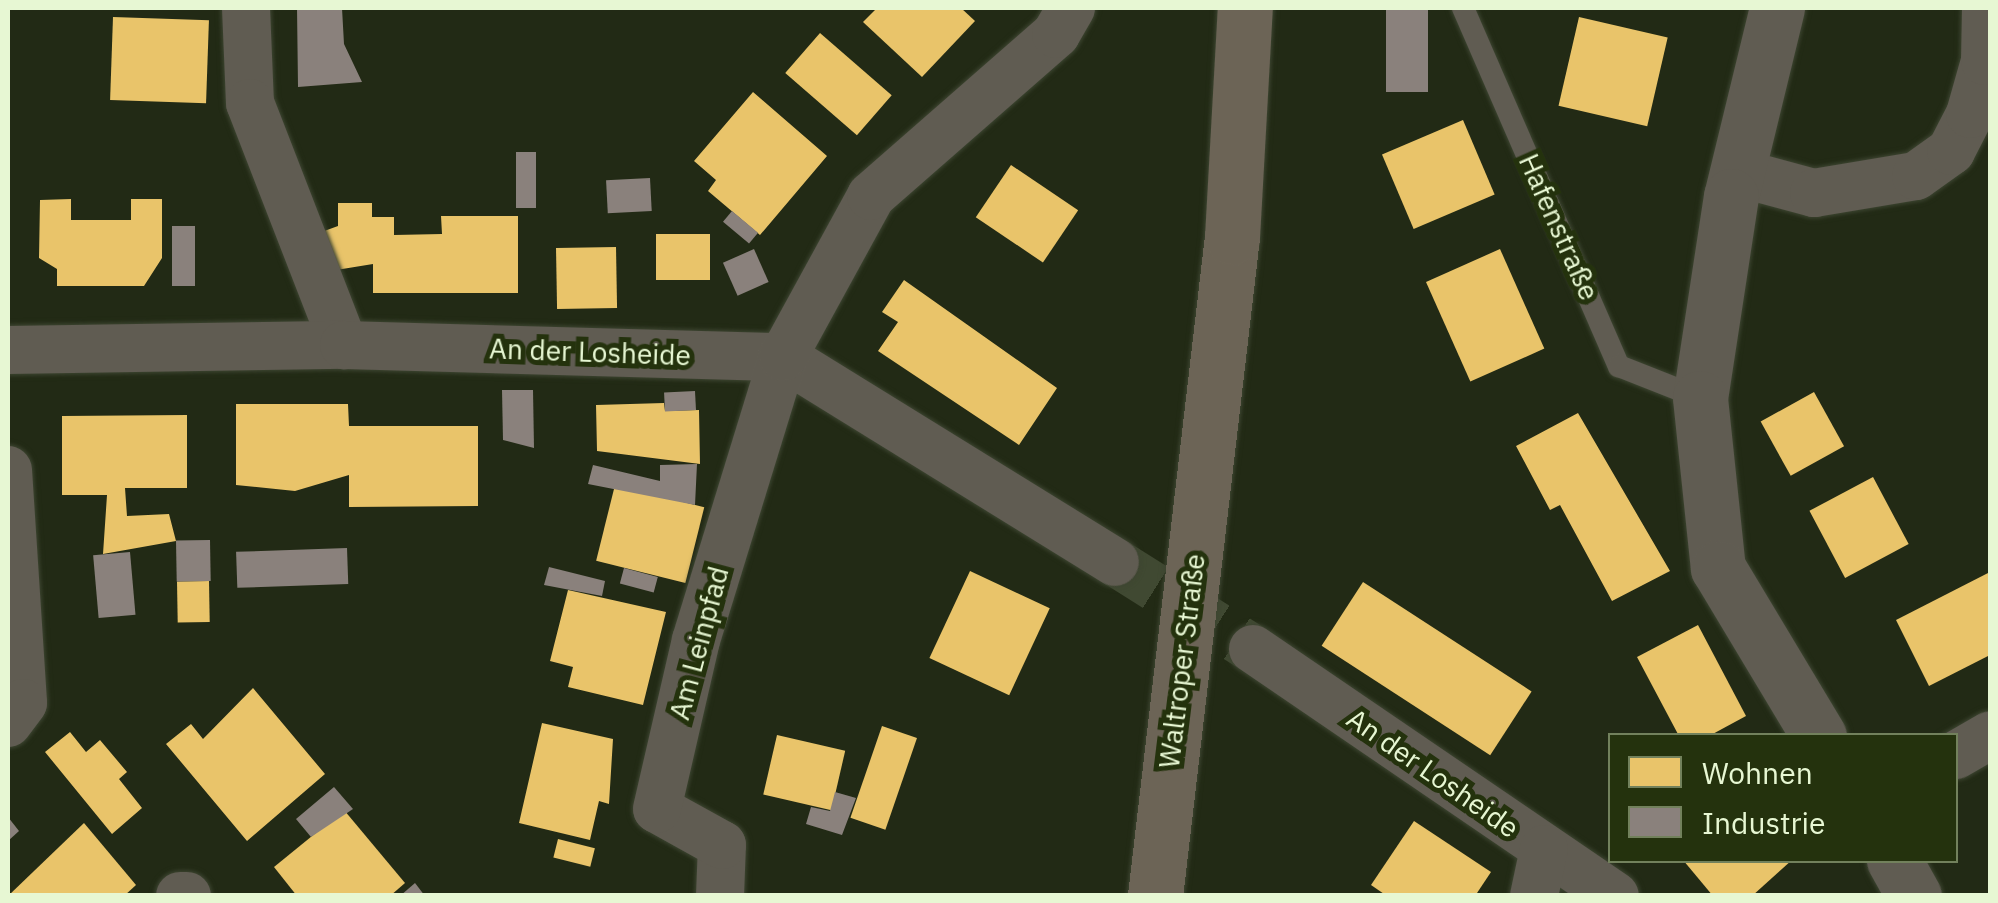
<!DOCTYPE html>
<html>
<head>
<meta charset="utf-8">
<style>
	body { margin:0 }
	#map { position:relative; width:1998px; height:903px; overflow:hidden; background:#222a15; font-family:"IBM Plex Sans",sans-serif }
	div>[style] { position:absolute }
	.homes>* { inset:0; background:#e9c46a; transform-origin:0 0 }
	.industry>* { inset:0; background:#8a817c; transform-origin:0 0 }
	.minor-tunnel>* { height:48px; margin-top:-24px; transform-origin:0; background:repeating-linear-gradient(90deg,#404932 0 48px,transparent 0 72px) }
	.roads { filter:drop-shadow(0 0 2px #3d4531) drop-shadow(0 0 2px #3d4531) }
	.service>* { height:22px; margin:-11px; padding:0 11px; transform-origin:11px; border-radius:11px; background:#605c52 }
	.minor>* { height:48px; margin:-24px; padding:0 24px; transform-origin:24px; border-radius:24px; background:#605c52 }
	.tertiary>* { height:55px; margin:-27.5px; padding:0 27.5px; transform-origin:27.5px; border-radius:27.5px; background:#605c52 }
	.primary>* { height:55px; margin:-27.5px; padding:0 27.5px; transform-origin:27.5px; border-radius:27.5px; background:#6c6456 }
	span { translate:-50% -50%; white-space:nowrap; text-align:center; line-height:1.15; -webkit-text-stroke:10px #24320d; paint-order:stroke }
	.street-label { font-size:28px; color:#e7f7d3 }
	.frame { position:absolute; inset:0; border:10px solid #e7f7d3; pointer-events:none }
	.legend { position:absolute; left:1608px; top:733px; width:350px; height:130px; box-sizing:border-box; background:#24320d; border:2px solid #72815c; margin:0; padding:12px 18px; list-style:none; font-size:30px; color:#e7f7d3 }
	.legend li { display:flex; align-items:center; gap:20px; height:50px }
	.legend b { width:50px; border:2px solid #72815c }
</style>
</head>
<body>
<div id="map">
	<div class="homes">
		<i style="clip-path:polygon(877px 8px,961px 8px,975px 21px,922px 77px,863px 22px)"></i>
		<i style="left:113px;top:17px;width:96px;height:83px;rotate:2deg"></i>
		<i style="left:1579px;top:17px;width:91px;height:91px;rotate:13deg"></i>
		<i style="left:820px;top:33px;width:95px;height:53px;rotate:41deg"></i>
		<i style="clip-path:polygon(753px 92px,827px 156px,760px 235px,708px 191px,716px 180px,694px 161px)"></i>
		<i style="left:1463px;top:120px;width:81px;height:88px;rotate:67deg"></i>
		<i style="left:1011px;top:165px;width:81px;height:63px;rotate:34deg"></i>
		<i style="clip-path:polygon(71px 199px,71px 220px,131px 220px,131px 199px,162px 199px,162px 258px,144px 286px,57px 286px,57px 269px,39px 258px,40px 200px)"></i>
		<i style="clip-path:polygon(338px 203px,372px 203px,372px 217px,394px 217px,394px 235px,442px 234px,441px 216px,518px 216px,518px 293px,373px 293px,373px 264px,330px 271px,316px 234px,338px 226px)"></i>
		<i style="left:656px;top:234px;width:54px;height:46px"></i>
		<i style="left:616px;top:247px;width:61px;height:60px;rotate:89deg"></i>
		<i style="left:1500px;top:249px;width:109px;height:81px;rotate:66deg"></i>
		<i style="clip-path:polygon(904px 280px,1057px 388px,1019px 445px,878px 351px,898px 322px,882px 312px)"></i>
		<i style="left:1814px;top:392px;width:62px;height:61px;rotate:61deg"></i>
		<i style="clip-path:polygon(664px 403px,665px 411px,699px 410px,700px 464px,597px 451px,596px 405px)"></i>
		<i style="clip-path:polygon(236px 404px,348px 404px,349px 426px,478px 426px,478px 506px,349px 507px,349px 475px,295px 491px,236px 485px)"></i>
		<i style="clip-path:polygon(1578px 413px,1670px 571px,1612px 601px,1560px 505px,1550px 510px,1516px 446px)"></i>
		<i style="clip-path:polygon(187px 415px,187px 488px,125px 488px,127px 516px,169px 514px,176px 541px,103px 554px,107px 495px,62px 495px,62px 416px)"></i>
		<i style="left:1873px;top:477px;width:76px;height:72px;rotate:62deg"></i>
		<i style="left:615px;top:485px;width:92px;height:78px;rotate:14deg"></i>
		<i style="left:970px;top:571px;width:88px;height:96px;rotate:25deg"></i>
		<i style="clip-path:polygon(1990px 572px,1990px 655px,1929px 686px,1896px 620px)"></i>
		<i style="left:209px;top:581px;width:41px;height:32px;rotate:89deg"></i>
		<i style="left:1363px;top:582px;width:201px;height:76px;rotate:33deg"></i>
		<i style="clip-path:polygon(568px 590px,666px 612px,643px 705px,568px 687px,573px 667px,550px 661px)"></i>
		<i style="clip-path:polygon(1698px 625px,1746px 716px,1709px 736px,1679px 736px,1637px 657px)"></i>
		<i style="clip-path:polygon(253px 688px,325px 774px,247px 841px,166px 744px,191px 724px,203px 739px)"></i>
		<i style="clip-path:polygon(542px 723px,613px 739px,609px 804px,599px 801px,590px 840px,519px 823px)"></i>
		<i style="left:882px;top:726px;width:37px;height:97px;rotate:19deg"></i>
		<i style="clip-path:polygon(70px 732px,86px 752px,100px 740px,127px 772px,119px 779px,142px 808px,112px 834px,45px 752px)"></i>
		<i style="left:777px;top:735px;width:70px;height:61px;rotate:13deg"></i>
		<i style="clip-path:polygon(344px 810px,405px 883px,390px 896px,297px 896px,274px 867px)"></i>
		<i style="clip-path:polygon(1414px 821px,1491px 872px,1475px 896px,1387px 896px,1371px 885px)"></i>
		<i style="clip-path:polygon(84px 823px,136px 885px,124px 896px,8px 896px)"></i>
		<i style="left:558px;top:839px;width:38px;height:19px;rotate:14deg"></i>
		<i style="clip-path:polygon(1683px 860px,1792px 860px,1752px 896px,1713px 896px)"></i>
	</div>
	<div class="industry">
		<i style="clip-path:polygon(297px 8px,342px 8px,344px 44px,362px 82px,298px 87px)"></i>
		<i style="left:1386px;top:8px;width:42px;height:84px"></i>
		<i style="left:516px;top:152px;width:20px;height:56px"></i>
		<i style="left:650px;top:178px;width:33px;height:44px;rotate:87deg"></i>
		<i style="left:732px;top:211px;width:34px;height:14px;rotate:40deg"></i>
		<i style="left:172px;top:226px;width:23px;height:60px"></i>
		<i style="left:754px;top:249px;width:36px;height:34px;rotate:66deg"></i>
		<i style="clip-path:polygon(502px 390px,533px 390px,534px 448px,503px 440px)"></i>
		<i style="left:695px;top:391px;width:19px;height:31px;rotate:87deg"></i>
		<i style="clip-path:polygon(697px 464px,695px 505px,588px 484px,593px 465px,660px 481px,660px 465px)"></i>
		<i style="left:210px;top:540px;width:41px;height:34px;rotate:89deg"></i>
		<i style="left:347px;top:548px;width:36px;height:111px;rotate:88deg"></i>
		<i style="left:130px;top:552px;width:63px;height:37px;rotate:85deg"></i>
		<i style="clip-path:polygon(549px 567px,605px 581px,602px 596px,544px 585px)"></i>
		<i style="left:624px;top:568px;width:35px;height:16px;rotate:15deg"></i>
		<i style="clip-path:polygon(334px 787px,353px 809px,311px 837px,296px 819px)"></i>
		<i style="clip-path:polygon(835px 792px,856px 798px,842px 835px,806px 824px,811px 807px,830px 811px)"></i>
		<i style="clip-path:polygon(8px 817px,19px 831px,8px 841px)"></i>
		<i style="clip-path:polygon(415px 883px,425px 896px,400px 896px)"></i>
	</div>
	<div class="minor-tunnel">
		<i style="left:1115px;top:562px;width:163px;rotate:32.2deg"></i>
	</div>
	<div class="roads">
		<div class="service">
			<i style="left:1463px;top:8px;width:391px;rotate:66.5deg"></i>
			<i style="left:1619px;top:366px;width:87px;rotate:21.6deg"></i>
		</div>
		<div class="minor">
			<i style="left:246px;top:8px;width:95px;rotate:87.6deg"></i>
			<i style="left:250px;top:103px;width:260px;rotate:68.8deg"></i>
			<i style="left:1736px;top:172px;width:81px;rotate:15.1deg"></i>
			<i style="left:1814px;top:193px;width:103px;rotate:-9.5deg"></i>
			<i style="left:1916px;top:176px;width:43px;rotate:-35.5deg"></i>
			<i style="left:1951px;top:151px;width:42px;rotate:-62.8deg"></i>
			<i style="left:1970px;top:114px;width:55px;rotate:-74.2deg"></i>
			<i style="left:1985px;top:61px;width:53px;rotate:-88.9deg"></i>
			<i style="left:8px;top:350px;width:336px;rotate:-0.9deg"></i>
			<i style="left:344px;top:345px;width:439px;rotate:1.6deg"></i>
			<i style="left:783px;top:357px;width:390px;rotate:31.7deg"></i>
			<i style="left:8px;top:470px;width:233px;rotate:86.3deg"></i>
			<i style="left:23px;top:703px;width:25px;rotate:127deg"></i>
			<i style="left:1253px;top:649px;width:438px;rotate:34.3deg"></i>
			<i style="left:1956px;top:755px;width:39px;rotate:-30deg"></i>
			<i style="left:180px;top:896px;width:7px"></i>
			<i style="left:720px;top:896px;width:51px;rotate:-87.8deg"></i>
			<i style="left:722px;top:845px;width:74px;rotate:-151deg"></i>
			<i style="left:657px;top:809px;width:173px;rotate:-77deg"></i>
			<i style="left:696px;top:640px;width:296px;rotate:-72.9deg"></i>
			<i style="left:783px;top:357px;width:183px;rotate:-61.3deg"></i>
			<i style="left:871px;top:196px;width:246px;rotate:-41.2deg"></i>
			<i style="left:1056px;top:34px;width:30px;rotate:-60deg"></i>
			<i style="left:1534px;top:896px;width:48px;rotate:-78deg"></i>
		</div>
		<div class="tertiary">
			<i style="left:1777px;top:8px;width:194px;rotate:103.7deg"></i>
			<i style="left:1731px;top:196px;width:204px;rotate:98.7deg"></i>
			<i style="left:1700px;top:398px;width:171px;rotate:84deg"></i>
			<i style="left:1718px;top:568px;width:196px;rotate:59deg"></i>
			<i style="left:1894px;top:860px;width:41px;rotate:60.9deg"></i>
		</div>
		<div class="primary">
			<i style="left:1155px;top:896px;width:663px;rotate:-83.34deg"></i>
			<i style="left:1232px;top:237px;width:229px;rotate:-86.8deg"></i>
		</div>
	</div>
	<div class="street-label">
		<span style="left:1559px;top:227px;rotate:66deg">Hafenstraße</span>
		<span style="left:590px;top:352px;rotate:2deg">An der Losheide</span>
		<span style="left:699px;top:643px;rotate:-75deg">Am Leinpfad</span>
		<span style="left:1182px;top:661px;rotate:-83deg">Waltroper Straße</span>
		<span style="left:1433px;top:773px;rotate:35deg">An der Losheide</span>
	</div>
	<div class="frame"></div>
	<ul class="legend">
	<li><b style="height:28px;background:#e9c46a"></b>Wohnen</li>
	<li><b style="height:28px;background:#8a817c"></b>Industrie</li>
	</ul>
</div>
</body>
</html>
